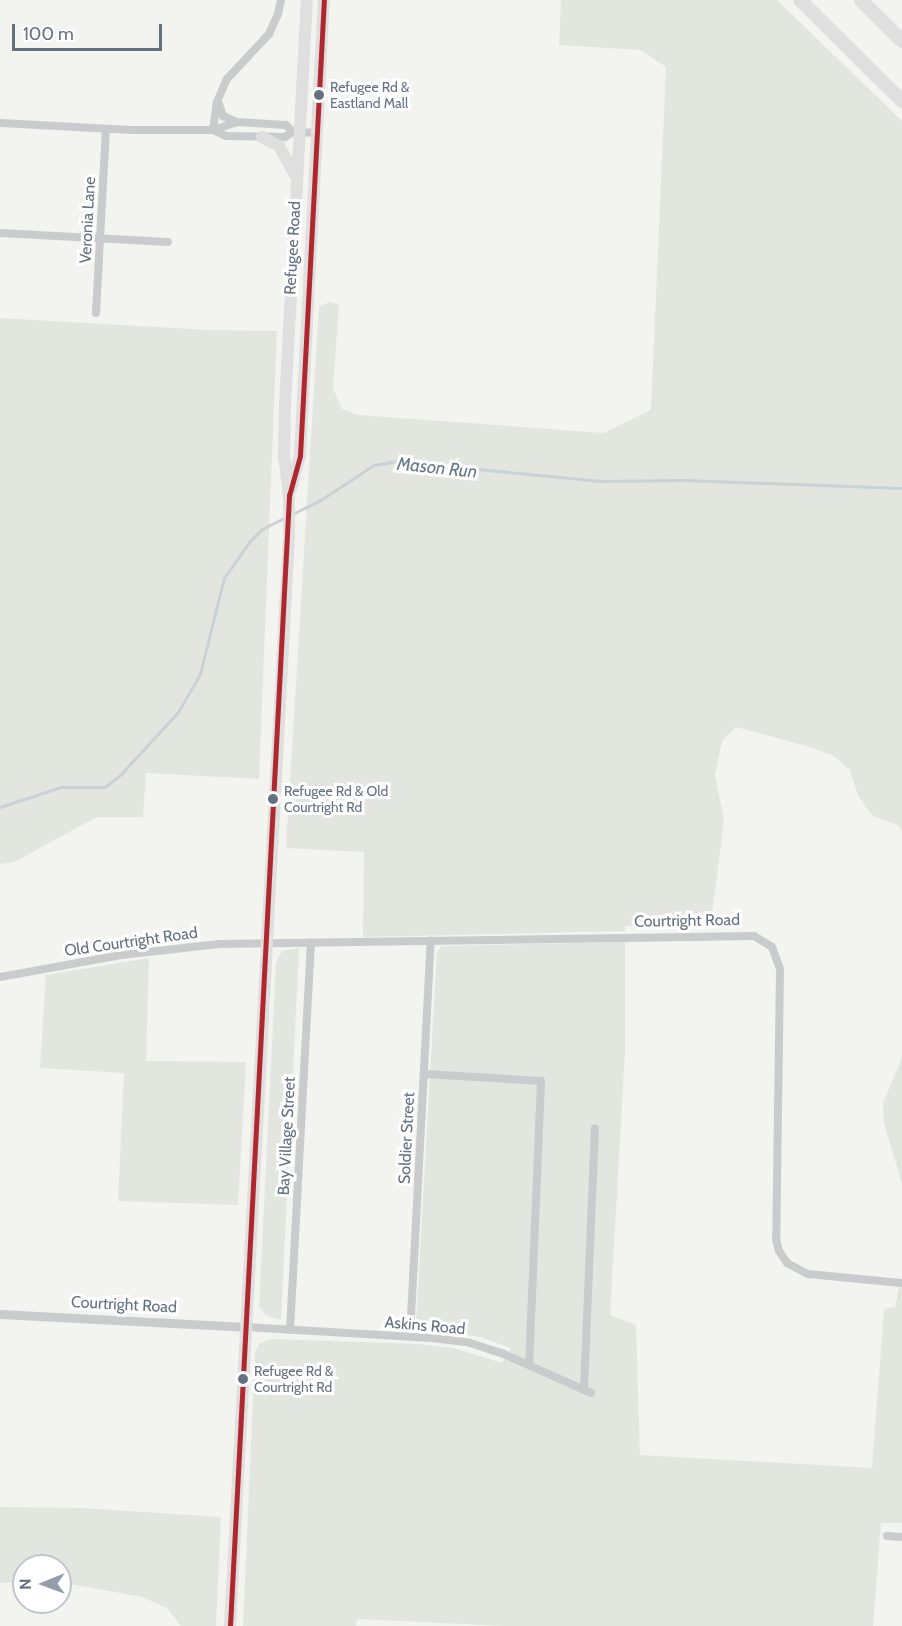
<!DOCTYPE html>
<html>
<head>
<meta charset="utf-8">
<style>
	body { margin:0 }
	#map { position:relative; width:902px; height:1626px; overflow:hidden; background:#f3f3f0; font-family:Cabin,sans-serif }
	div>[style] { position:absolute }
	.green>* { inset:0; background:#e2e6df }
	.stream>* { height:3px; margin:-1.5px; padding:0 1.5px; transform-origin:1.5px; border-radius:1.5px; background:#cbd2d5 }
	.minor>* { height:8px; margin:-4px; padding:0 4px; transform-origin:4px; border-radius:4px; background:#cacbcc }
	.tertiary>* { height:9px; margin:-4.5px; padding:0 4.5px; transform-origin:4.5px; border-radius:4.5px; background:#cacbcc }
	.primary>* { height:12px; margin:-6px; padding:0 6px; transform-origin:6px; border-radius:6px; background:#dfdfe0 }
	.motorway>* { height:14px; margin:-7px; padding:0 7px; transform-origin:7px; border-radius:7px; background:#dfdfe0 }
	.bus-1>* { height:4.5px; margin:-2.25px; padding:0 2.25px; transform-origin:2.25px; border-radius:2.25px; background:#af272f }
	.dots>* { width:16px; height:16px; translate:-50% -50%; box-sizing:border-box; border:3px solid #fff; border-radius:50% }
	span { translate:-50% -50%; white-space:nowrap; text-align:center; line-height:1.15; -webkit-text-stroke:6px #fff; paint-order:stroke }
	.bus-label { font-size:14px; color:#637181 }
	.left { translate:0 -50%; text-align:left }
	.street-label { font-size:16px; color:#637181 }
	.water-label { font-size:18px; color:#637a85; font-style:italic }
	.north { position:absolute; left:12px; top:1554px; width:60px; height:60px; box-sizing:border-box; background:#fff; border:2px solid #c1c6cd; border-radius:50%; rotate:269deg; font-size:16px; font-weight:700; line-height:24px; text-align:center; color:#637181 }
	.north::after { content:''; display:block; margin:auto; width:21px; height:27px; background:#959ea8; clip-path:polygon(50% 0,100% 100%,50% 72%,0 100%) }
	.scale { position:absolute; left:12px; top:24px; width:150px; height:27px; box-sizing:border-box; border:3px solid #637181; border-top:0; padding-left:8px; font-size:18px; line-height:21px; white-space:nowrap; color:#637181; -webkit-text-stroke:4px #fff; paint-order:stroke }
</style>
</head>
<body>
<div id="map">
	<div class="green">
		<i style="clip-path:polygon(561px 0,777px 0,902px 121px,902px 832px,898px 825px,873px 816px,858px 796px,850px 770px,834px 756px,810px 747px,736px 727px,722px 741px,715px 775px,724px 820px,712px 914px,704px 923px,625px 926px,625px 931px,363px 937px,364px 852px,286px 848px,319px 306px,330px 302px,339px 305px,333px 388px,342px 409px,358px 415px,604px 433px,651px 410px,666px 67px,640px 50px,559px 45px)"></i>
		<i style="clip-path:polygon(0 318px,208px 330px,277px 331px,259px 779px,146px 773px,143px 817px,97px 817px,14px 862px,0 864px)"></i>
		<i style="clip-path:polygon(625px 942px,625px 1052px,610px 1315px,636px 1325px,640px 1455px,872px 1468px,884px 1309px,895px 1307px,899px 1287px,902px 1287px,902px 1523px,881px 1523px,873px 1626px,504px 1626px,357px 1619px,356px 1626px,243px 1626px,255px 1352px,260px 1343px,272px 1339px,420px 1344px,457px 1349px,502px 1363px,511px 1348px,480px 1337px,422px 1328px,416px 1324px,437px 951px,442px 946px)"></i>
		<i style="clip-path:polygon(299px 948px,281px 1320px,267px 1316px,259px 1307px,276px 963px,282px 951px)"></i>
		<i style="clip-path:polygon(149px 958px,146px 1061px,246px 1062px,238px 1205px,118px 1201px,124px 1073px,40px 1068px,46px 975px)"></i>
		<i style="clip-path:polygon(902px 1058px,902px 1184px,884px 1123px,883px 1103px)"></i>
		<i style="clip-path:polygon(0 1507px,82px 1508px,221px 1517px,216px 1626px,181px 1626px,167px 1608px,142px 1597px,60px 1582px,60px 1566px,24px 1566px,24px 1582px,0 1583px)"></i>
	</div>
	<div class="stream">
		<i style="left:292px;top:514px;width:30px;rotate:-26deg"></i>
		<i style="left:319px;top:501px;width:66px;rotate:-33.2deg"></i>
		<i style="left:374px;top:465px;width:22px;rotate:-10deg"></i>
		<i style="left:396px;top:461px;width:49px;rotate:9.5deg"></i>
		<i style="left:444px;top:469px;width:33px"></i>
		<i style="left:477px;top:469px;width:125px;rotate:5.5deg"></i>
		<i style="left:601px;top:481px;width:83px;rotate:-0.7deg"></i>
		<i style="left:684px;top:480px;width:218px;rotate:2.1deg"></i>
		<i style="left:0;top:807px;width:64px;rotate:-18.2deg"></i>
		<i style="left:61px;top:787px;width:44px"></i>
		<i style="left:105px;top:787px;width:19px;rotate:-39deg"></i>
		<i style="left:120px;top:775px;width:86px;rotate:-47.4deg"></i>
		<i style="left:178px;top:712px;width:44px;rotate:-59.9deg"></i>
		<i style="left:200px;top:674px;width:99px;rotate:-76deg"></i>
		<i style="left:224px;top:578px;width:45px;rotate:-54.9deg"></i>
		<i style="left:250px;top:541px;width:17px;rotate:-45deg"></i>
		<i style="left:262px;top:529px;width:27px;rotate:-27deg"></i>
	</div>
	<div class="minor">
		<i style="left:219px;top:104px;width:13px;rotate:72deg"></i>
		<i style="left:223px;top:116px;width:15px;rotate:23deg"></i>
		<i style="left:0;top:123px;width:132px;rotate:3deg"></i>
		<i style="left:132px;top:130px;width:81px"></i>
		<i style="left:213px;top:130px;width:14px;rotate:25deg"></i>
		<i style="left:226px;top:136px;width:59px;rotate:1deg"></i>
		<i style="left:285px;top:137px;width:9px;rotate:-32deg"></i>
		<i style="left:293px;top:132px;width:23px;rotate:2deg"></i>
		<i style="left:213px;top:130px;width:28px;rotate:-82deg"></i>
		<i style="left:217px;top:102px;width:25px;rotate:-67deg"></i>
		<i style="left:227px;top:79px;width:62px;rotate:-47deg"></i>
		<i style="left:269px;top:34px;width:22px;rotate:-66deg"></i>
		<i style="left:278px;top:14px;width:14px;rotate:-78deg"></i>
		<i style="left:213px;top:130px;width:25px;rotate:-18deg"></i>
		<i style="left:237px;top:122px;width:49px;rotate:3.5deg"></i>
		<i style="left:286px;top:125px;width:10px;rotate:45deg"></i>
		<i style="left:0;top:233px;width:168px;rotate:3.1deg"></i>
		<i style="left:96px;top:313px;width:184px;rotate:-86.9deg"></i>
		<i style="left:0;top:977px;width:123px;rotate:-10.3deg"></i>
		<i style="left:121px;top:955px;width:99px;rotate:-6.4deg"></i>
		<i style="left:219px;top:944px;width:535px;rotate:-0.86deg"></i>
		<i style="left:754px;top:936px;width:21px;rotate:31deg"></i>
		<i style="left:772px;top:947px;width:23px;rotate:70deg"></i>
		<i style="left:780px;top:969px;width:270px;rotate:90.8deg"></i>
		<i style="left:776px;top:1239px;width:12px;rotate:76deg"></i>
		<i style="left:779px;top:1251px;width:14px;rotate:56deg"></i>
		<i style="left:787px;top:1263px;width:24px;rotate:28deg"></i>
		<i style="left:808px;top:1274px;width:94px;rotate:5.5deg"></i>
		<i style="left:424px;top:1074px;width:117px;rotate:3.4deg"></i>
		<i style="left:541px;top:1081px;width:284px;rotate:92.4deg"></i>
		<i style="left:246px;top:1327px;width:186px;rotate:3.4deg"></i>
		<i style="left:432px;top:1338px;width:38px;rotate:7deg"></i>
		<i style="left:470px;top:1343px;width:36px;rotate:18deg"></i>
		<i style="left:504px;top:1354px;width:95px;rotate:24.1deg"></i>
		<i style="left:290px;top:1330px;width:388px;rotate:-86.9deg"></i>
		<i style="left:410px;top:1336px;width:396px;rotate:-87deg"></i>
		<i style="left:584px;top:1390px;width:262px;rotate:-87.6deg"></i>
		<i style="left:887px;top:1536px;width:15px;rotate:4deg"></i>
	</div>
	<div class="tertiary">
		<i style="left:0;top:1314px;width:246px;rotate:3deg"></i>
	</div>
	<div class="primary">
		<i style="left:262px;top:137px;width:19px;rotate:28deg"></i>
		<i style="left:279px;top:146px;width:33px;rotate:61deg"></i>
		<i style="left:291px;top:489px;width:34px;rotate:-75deg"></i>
		<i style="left:300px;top:456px;width:457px;rotate:-87deg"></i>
		<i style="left:230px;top:1626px;width:1092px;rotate:-86.9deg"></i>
		<i style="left:289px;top:536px;width:40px;rotate:-90deg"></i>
		<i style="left:289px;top:496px;width:41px;rotate:-97deg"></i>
		<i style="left:284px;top:455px;width:51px;rotate:-88.9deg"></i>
		<i style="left:285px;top:404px;width:405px;rotate:-86.9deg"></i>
	</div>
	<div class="motorway">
		<i style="left:800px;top:0;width:144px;rotate:44.7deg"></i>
		<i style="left:861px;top:0;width:58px;rotate:45deg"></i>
	</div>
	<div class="bus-1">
		<i style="left:230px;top:1626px;width:1132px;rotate:-87.01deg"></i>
		<i style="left:289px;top:496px;width:41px;rotate:-74.6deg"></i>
		<i style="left:300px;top:456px;width:457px;rotate:-87deg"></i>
	</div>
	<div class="dots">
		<i style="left:319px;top:95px;background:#637181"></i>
		<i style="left:273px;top:799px;background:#637181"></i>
		<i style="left:243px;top:1379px;background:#637181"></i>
	</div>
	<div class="bus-label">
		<span class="left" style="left:330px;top:95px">Refugee Rd &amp;<br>Eastland Mall</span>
		<span class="left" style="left:284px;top:799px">Refugee Rd &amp; Old<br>Courtright Rd</span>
		<span class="left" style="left:254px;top:1379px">Refugee Rd &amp;<br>Courtright Rd</span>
	</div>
	<div class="street-label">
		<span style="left:88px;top:220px;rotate:-87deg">Veronia Lane</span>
		<span style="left:293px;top:248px;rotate:-87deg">Refugee Road</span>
		<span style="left:687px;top:921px;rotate:-1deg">Courtright Road</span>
		<span style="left:131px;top:942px;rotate:-8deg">Old Courtright Road</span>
		<span style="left:287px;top:1136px;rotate:-87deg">Bay Village Street</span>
		<span style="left:407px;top:1138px;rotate:-87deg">Soldier Street</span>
		<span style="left:124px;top:1305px;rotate:3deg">Courtright Road</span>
		<span style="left:425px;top:1326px;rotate:5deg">Askins Road</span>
	</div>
	<div class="water-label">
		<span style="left:437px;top:468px;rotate:6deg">Mason Run</span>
	</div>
	<div class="north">N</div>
	<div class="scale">100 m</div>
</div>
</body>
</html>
